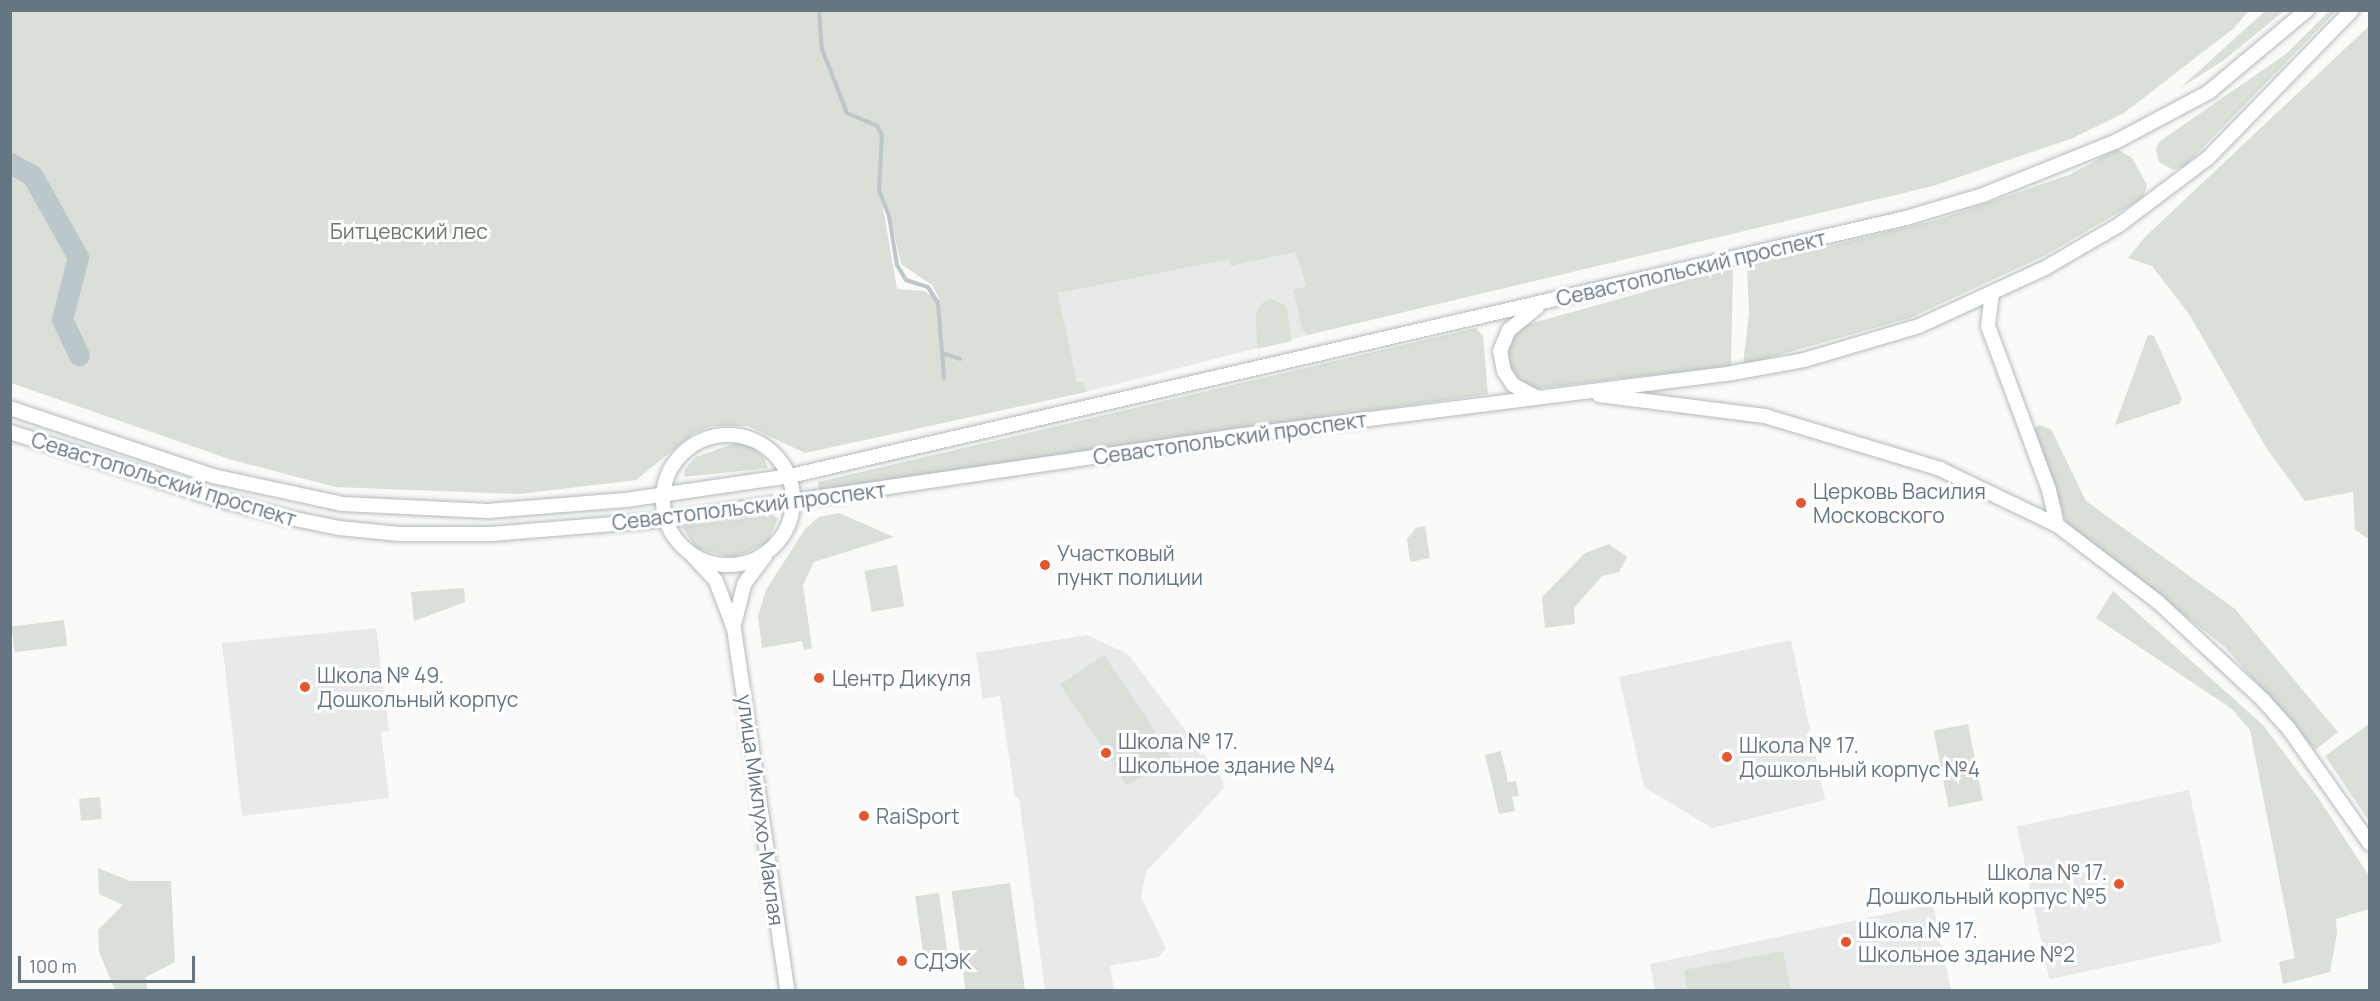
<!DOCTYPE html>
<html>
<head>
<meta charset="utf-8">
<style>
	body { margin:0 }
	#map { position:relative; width:2380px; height:1001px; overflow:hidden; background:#fafaf8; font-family:Manrope,sans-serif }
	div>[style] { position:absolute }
	.built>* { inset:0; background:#e8e9e9; transform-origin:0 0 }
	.green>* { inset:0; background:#dadfd7; transform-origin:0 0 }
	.stream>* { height:4px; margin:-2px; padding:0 2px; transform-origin:2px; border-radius:2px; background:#bbc7cb }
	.river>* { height:21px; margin:-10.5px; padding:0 10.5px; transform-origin:10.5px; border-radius:10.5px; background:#bbc7cb }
	.roads { filter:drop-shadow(0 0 2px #b3babf) drop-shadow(0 0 2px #b3babf) }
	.secondary>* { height:14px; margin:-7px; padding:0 7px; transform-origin:7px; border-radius:7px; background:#fff }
	.secondary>.ring { margin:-7px; padding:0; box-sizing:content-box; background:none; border:14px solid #fff; border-radius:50% }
	.dots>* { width:16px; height:16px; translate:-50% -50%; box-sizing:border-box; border:3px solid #fff; border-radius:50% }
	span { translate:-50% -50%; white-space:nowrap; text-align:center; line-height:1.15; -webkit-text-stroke:6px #fff; paint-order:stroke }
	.park-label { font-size:21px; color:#687a64 }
	.street-label { font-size:21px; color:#657683 }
	.poi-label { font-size:21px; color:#657683 }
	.left { translate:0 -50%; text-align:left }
	.right { translate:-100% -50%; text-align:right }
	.frame { position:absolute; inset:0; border:12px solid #657683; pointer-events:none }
	.scale { position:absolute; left:18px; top:956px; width:177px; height:27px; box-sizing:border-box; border:3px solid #657683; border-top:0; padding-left:8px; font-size:18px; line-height:21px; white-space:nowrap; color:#657683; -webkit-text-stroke:4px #fff; paint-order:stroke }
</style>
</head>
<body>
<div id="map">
	<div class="built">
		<i style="clip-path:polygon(1297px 252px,1306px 286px,1293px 291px,1302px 329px,1308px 335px,1086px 392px,1083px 382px,1077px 383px,1058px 293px,1230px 258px,1232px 266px)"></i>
		<i style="clip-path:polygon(376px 628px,389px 731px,381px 732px,389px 798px,242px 816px,222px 643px)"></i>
		<i style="clip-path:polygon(1087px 635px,1128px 654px,1222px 779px,1224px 788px,1146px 872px,1141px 897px,1166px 948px,1159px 957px,1110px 966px,1114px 990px,1045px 990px,1019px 798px,1015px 797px,1000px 696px,983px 699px,976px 653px)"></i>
		<i style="clip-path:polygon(1791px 640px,1825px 800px,1712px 828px,1644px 787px,1619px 677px)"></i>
		<i style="left:2189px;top:790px;width:156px;height:176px;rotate:78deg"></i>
		<i style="clip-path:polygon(1933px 904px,1951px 990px,1655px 990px,1650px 964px)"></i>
	</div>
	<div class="green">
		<i style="clip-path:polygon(2266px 10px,2284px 11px,2224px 60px,2179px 89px)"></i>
		<i style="clip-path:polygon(evenodd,10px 11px,11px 10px,2249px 11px,2234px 28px,2124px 113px,2073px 138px,1933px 186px,1308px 335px,1302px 329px,1293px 290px,1306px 286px,1296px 252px,1231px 266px,1229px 259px,1058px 293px,1077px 382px,1083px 382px,1086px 392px,805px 453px,748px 426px,712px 426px,694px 433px,636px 480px,519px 494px,335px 487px,229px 459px,11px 383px,10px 11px,882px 202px,890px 216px,901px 264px,932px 285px,940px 300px,924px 291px,897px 289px,882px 202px)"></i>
		<i style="clip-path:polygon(2329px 11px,2336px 11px,2185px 166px,2173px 170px,2159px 162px,2156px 149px,2160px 141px,2286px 54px)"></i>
		<i style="clip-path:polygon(2369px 26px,2369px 539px,2355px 530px,2353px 492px,2305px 501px,2267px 449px,2189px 314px,2152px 266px,2128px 258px,2145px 237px)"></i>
		<i style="clip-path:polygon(2117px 149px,2132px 158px,2147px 185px,2143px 198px,2046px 255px,1910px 318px,1743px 365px,1749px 313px,1747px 266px,1940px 219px,2069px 175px)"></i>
		<i style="clip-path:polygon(1733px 267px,1731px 366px,1532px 389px,1524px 386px,1509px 366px,1506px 353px,1516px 331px,1522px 326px)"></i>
		<i style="clip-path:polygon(1272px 299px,1286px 306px,1292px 341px,1257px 349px,1256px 313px,1262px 303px)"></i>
		<i style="clip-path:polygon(1476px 328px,1483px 336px,1488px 394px,819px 490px,818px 482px)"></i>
		<i style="clip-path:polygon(2148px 335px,2154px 336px,2182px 399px,2179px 404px,2115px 425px)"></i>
		<i style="clip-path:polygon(2039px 425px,2051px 429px,2086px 501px,2235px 609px,2338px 732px,2315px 750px,2225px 647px,2067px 524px,2034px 428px)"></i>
		<i style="clip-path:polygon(735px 443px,752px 447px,764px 458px,768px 468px,684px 477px,685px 469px,696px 457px)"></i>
		<i style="clip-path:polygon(839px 513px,894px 537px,814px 562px,803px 585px,812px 648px,804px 650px,802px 641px,762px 648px,758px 616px,766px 590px,805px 529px,819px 517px)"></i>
		<i style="clip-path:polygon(773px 515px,778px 519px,767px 543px,733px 558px,696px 548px,682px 527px)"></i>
		<i style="clip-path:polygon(1425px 526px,1430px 558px,1410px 562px,1407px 539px,1416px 528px)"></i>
		<i style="clip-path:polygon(1609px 544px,1627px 557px,1619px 572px,1602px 576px,1574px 608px,1575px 624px,1545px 628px,1542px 597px,1585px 553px)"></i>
		<i style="left:897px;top:565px;width:42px;height:33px;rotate:80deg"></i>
		<i style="clip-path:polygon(464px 588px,465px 602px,414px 621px,411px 592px)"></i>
		<i style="clip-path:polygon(2113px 591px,2263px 725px,2319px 799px,2369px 876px,2369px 909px,2336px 919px,2337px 933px,2330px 972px,2283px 984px,2279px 962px,2295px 958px,2250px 730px,2232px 709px,2096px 618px)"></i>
		<i style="left:64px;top:620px;width:26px;height:53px;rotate:83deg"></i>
		<i style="left:1104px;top:655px;width:93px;height:53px;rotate:56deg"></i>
		<i style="left:1968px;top:724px;width:78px;height:35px;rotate:79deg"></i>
		<i style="clip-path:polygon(2369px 724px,2369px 821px,2325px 756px)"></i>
		<i style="left:1157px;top:736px;width:26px;height:52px;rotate:58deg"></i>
		<i style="clip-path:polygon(1501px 751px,1508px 782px,1516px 781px,1519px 796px,1512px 797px,1515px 811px,1499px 814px,1485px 755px)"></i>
		<i style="left:100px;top:797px;width:22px;height:21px;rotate:85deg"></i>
		<i style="clip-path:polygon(98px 868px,130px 881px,171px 881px,175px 962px,146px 977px,147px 990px,115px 990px,99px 952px,98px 930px,123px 905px,99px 894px)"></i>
		<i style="left:1010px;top:883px;width:108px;height:59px;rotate:82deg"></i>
		<i style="left:939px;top:893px;width:63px;height:24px;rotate:82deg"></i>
		<i style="clip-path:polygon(1783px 951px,1791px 990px,1687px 990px,1684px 970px)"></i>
	</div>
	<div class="stream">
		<i style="left:819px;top:10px;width:39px;rotate:86deg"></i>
		<i style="left:822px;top:49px;width:69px;rotate:68.7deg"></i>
		<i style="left:847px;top:113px;width:33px;rotate:23deg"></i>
		<i style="left:877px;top:126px;width:10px;rotate:61deg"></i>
		<i style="left:882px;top:135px;width:55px;rotate:93.1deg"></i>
		<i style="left:879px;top:190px;width:28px;rotate:69deg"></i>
		<i style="left:889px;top:216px;width:50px;rotate:80.7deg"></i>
		<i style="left:897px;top:265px;width:17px;rotate:59deg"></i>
		<i style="left:906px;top:280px;width:23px;rotate:18deg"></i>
		<i style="left:928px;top:287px;width:19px;rotate:58deg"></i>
		<i style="left:938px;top:303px;width:75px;rotate:85.4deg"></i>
		<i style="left:10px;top:174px;width:22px;rotate:3deg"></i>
		<i style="left:942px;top:353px;width:19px;rotate:18deg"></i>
	</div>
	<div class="river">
		<i style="left:10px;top:163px;width:25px;rotate:29deg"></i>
		<i style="left:32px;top:175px;width:94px;rotate:60.7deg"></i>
		<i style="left:78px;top:257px;width:64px;rotate:104.5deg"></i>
		<i style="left:62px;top:319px;width:40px;rotate:65deg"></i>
	</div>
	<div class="roads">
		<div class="secondary">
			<i style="left:1992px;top:293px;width:33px;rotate:97deg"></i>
			<i style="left:1988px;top:326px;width:175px;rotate:69.6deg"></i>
			<i style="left:2049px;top:490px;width:36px;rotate:77deg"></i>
			<i style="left:1599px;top:395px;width:167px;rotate:7.2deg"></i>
			<i style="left:1765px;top:416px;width:183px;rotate:16.8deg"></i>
			<i style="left:1940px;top:469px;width:130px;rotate:25.6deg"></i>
			<i style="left:2057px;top:525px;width:127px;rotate:37.3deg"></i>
			<i style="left:2158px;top:602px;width:144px;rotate:43deg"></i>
			<i style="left:2263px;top:700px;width:39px;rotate:48deg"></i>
			<i style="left:2289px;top:729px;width:141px;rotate:54.8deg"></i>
			<i style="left:1534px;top:396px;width:24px;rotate:-152deg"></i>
			<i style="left:1513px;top:385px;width:17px;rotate:-123deg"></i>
			<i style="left:1504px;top:371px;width:20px;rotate:-101deg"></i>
			<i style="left:1500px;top:351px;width:23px;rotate:-67deg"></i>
			<i style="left:1509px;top:330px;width:36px;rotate:-39deg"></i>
			<i style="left:10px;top:408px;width:214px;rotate:18.5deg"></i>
			<i style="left:213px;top:476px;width:133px;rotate:12.2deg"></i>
			<i style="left:343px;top:504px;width:145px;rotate:2.8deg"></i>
			<i style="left:488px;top:511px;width:138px;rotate:-4.6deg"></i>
			<i style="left:626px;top:500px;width:166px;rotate:-8.3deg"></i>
			<i style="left:790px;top:476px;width:1145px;rotate:-13.02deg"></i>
			<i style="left:1906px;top:218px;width:80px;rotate:-16.6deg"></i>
			<i style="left:1983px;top:195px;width:144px;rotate:-21.9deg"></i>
			<i style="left:2117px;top:141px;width:104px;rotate:-28deg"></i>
			<i style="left:2209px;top:92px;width:128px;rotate:-39.9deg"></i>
			<i style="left:10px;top:432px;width:218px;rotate:17.9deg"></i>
			<i style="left:217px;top:499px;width:70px;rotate:14.8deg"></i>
			<i style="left:285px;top:517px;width:55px;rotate:11.5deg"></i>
			<i style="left:339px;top:528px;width:61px;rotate:5.6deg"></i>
			<i style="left:400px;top:534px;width:92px"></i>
			<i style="left:492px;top:534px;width:173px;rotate:-4.7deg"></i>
			<i style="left:664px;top:520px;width:585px;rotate:-8.35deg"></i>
			<i style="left:1243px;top:435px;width:493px;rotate:-7.2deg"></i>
			<i style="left:1732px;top:373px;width:73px;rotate:-10.2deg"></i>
			<i style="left:1804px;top:360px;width:120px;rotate:-16.5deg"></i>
			<i style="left:1919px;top:326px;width:139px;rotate:-24.7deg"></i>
			<i style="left:2045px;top:268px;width:86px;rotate:-30.2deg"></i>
			<i style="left:2119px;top:225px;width:111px;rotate:-37deg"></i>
			<i style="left:2208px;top:158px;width:206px;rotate:-45.8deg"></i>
			<i class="ring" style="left:663px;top:435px;width:116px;height:116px"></i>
			<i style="left:692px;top:555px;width:35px;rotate:47deg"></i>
			<i style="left:716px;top:581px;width:51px;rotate:69.4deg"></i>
			<i style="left:734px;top:629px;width:365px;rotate:81.6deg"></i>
			<i style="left:735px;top:621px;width:38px;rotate:-76deg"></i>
			<i style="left:744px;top:584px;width:35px;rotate:-53deg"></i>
		</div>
	</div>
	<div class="dots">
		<i style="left:1801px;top:503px;background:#e4572e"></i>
		<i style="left:1045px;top:565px;background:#e4572e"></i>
		<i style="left:819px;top:678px;background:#e4572e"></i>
		<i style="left:305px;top:687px;background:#e4572e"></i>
		<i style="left:1106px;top:753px;background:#e4572e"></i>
		<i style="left:1727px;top:757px;background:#e4572e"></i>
		<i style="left:864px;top:816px;background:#e4572e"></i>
		<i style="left:2119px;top:884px;background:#e4572e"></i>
		<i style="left:1846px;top:942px;background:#e4572e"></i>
		<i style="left:902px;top:961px;background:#e4572e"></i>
	</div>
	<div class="park-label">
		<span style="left:409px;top:231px">Битцевский лес</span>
	</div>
	<div class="street-label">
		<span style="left:1691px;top:268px;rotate:-13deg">Севастопольский проспект</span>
		<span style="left:1230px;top:438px;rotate:-8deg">Севастопольский проспект</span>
		<span style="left:164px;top:479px;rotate:17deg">Севастопольский проспект</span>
		<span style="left:749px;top:506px;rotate:-7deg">Севастопольский проспект</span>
		<span style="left:761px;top:810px;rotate:82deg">улица Миклухо-Маклая</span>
	</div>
	<div class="poi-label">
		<span class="left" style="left:1813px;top:503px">Церковь Василия<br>Московского</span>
		<span class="left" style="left:1057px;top:565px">Участковый<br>пункт полиции</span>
		<span class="left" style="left:317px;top:687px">Школа № 49.<br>Дошкольный корпус</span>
		<span class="left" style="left:832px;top:678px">Центр Дикуля</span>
		<span class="left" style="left:1118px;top:753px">Школа № 17.<br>Школьное здание №4</span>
		<span class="left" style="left:1739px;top:757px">Школа № 17.<br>Дошкольный корпус №4</span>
		<span class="left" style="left:876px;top:816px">RaiSport</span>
		<span class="right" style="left:2107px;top:884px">Школа № 17.<br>Дошкольный корпус №5</span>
		<span class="left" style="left:1858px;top:942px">Школа № 17.<br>Школьное здание №2</span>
		<span class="left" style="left:914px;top:961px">СДЭК</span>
	</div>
	<div class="frame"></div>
	<div class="scale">100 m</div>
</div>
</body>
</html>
